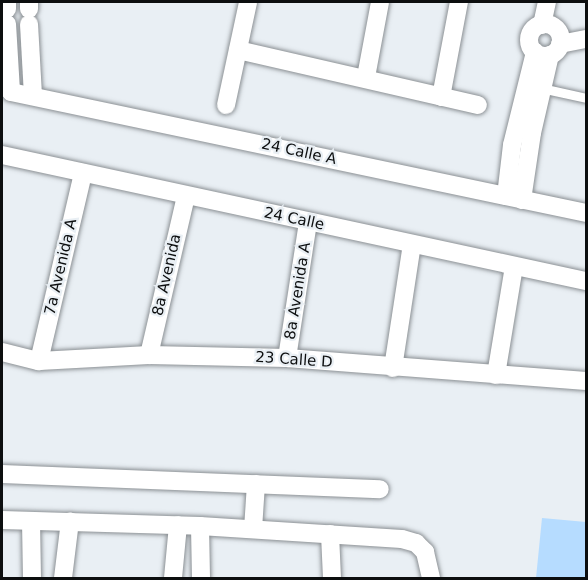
<!DOCTYPE html>
<html>
<head>
<meta charset="utf-8">
<style>
	body { margin:0 }
	#map { position:relative; width:588px; height:580px; overflow:hidden; background:#e9eff4; font-family:"DejaVu Sans",sans-serif }
	div>[style] { position:absolute }
	.green>* { inset:0; background:#b6dcff }
	.roads { filter:drop-shadow(0 0 2px #8b9094) drop-shadow(0 0 2px #8b9094) }
	.lane>* { height:9px; margin:-4.5px; padding:0 4.5px; transform-origin:4.5px; border-radius:4.5px; background:#fff }
	.street>* { height:18px; margin:-9px; padding:0 9px; transform-origin:9px; border-radius:9px; background:#fff }
	.street>.ring { margin:-9px; padding:0; box-sizing:content-box; background:none; border:18px solid #fff; border-radius:50% }
	span { translate:-50% -50%; white-space:nowrap; text-align:center; line-height:1.15; -webkit-text-stroke:4.5px #e9eff4; paint-order:stroke }
	.street-label { font-size:15px; color:#0c0e0f }
	.frame { position:absolute; inset:0; border:3px solid #0c0e0f; pointer-events:none }
</style>
</head>
<body>
<div id="map">
	<div class="green">
		<i style="clip-path:polygon(542px 518px,586px 522px,585px 578px,536px 578px)"></i>
	</div>
	<div class="roads">
		<div class="lane">
			<i style="left:541px;top:88px;width:46px;rotate:12.5deg"></i>
		</div>
		<div class="street">
			<i style="left:29px;top:2px;width:7px;rotate:90deg"></i>
			<i style="left:7px;top:9px;width:7px;rotate:-90deg"></i>
			<i style="left:7px;top:24px;width:68px;rotate:86.6deg"></i>
			<i style="left:11px;top:92px;width:588px;rotate:11.88deg"></i>
			<i style="left:29px;top:24px;width:72px;rotate:86.8deg"></i>
			<i class="ring" style="left:529px;top:24px;width:14px;height:14px"></i>
			<i style="left:542px;top:25px;width:24px;rotate:-78deg"></i>
			<i style="left:560px;top:44px;width:26px;rotate:-11deg"></i>
			<i style="left:238px;top:50px;width:246px;rotate:12.9deg"></i>
			<i style="left:366px;top:77px;width:76px;rotate:-79.4deg"></i>
			<i style="left:441px;top:97px;width:97px;rotate:-79.3deg"></i>
			<i style="left:226px;top:105px;width:105px;rotate:-77.9deg"></i>
			<i style="left:2px;top:155px;width:597px;rotate:12.18deg"></i>
			<i style="left:506px;top:196px;width:51px;rotate:-83.3deg"></i>
			<i style="left:512px;top:145px;width:96px;rotate:-76.1deg"></i>
			<i style="left:522px;top:200px;width:68px;rotate:-81.5deg"></i>
			<i style="left:532px;top:133px;width:80px;rotate:-77deg"></i>
			<i style="left:2px;top:352px;width:38px;rotate:14deg"></i>
			<i style="left:39px;top:361px;width:110px;rotate:-3.1deg"></i>
			<i style="left:149px;top:355px;width:138px;rotate:1.2deg"></i>
			<i style="left:287px;top:358px;width:300px;rotate:4.4deg"></i>
			<i style="left:149px;top:355px;width:163px;rotate:-76.9deg"></i>
			<i style="left:287px;top:358px;width:137px;rotate:-81.2deg"></i>
			<i style="left:39px;top:361px;width:193px;rotate:-76.8deg"></i>
			<i style="left:393px;top:368px;width:125px;rotate:-81.3deg"></i>
			<i style="left:496px;top:375px;width:110px;rotate:-80.6deg"></i>
			<i style="left:2px;top:474px;width:378px;rotate:2.3deg"></i>
			<i style="left:2px;top:520px;width:198px;rotate:1.7deg"></i>
			<i style="left:200px;top:526px;width:202px;rotate:3.7deg"></i>
			<i style="left:402px;top:539px;width:15px;rotate:16deg"></i>
			<i style="left:416px;top:543px;width:13px;rotate:45deg"></i>
			<i style="left:425px;top:552px;width:27px;rotate:77deg"></i>
			<i style="left:31px;top:521px;width:57px;rotate:89deg"></i>
			<i style="left:200px;top:526px;width:52px;rotate:88.9deg"></i>
			<i style="left:253px;top:529px;width:45px;rotate:-86.2deg"></i>
			<i style="left:330px;top:534px;width:44px;rotate:87.4deg"></i>
			<i style="left:63px;top:578px;width:57px;rotate:-83deg"></i>
			<i style="left:173px;top:578px;width:53px;rotate:-84.6deg"></i>
		</div>
	</div>
	<div class="street-label">
		<span style="left:299px;top:152px;rotate:12deg">24 Calle A</span>
		<span style="left:294px;top:219px;rotate:12deg">24 Calle</span>
		<span style="left:61px;top:267px;rotate:-77deg">7a Avenida A</span>
		<span style="left:167px;top:275px;rotate:-77deg">8a Avenida</span>
		<span style="left:298px;top:291px;rotate:-81deg">8a Avenida A</span>
		<span style="left:294px;top:360px;rotate:4deg">23 Calle D</span>
	</div>
	<div class="frame"></div>
</div>
</body>
</html>
